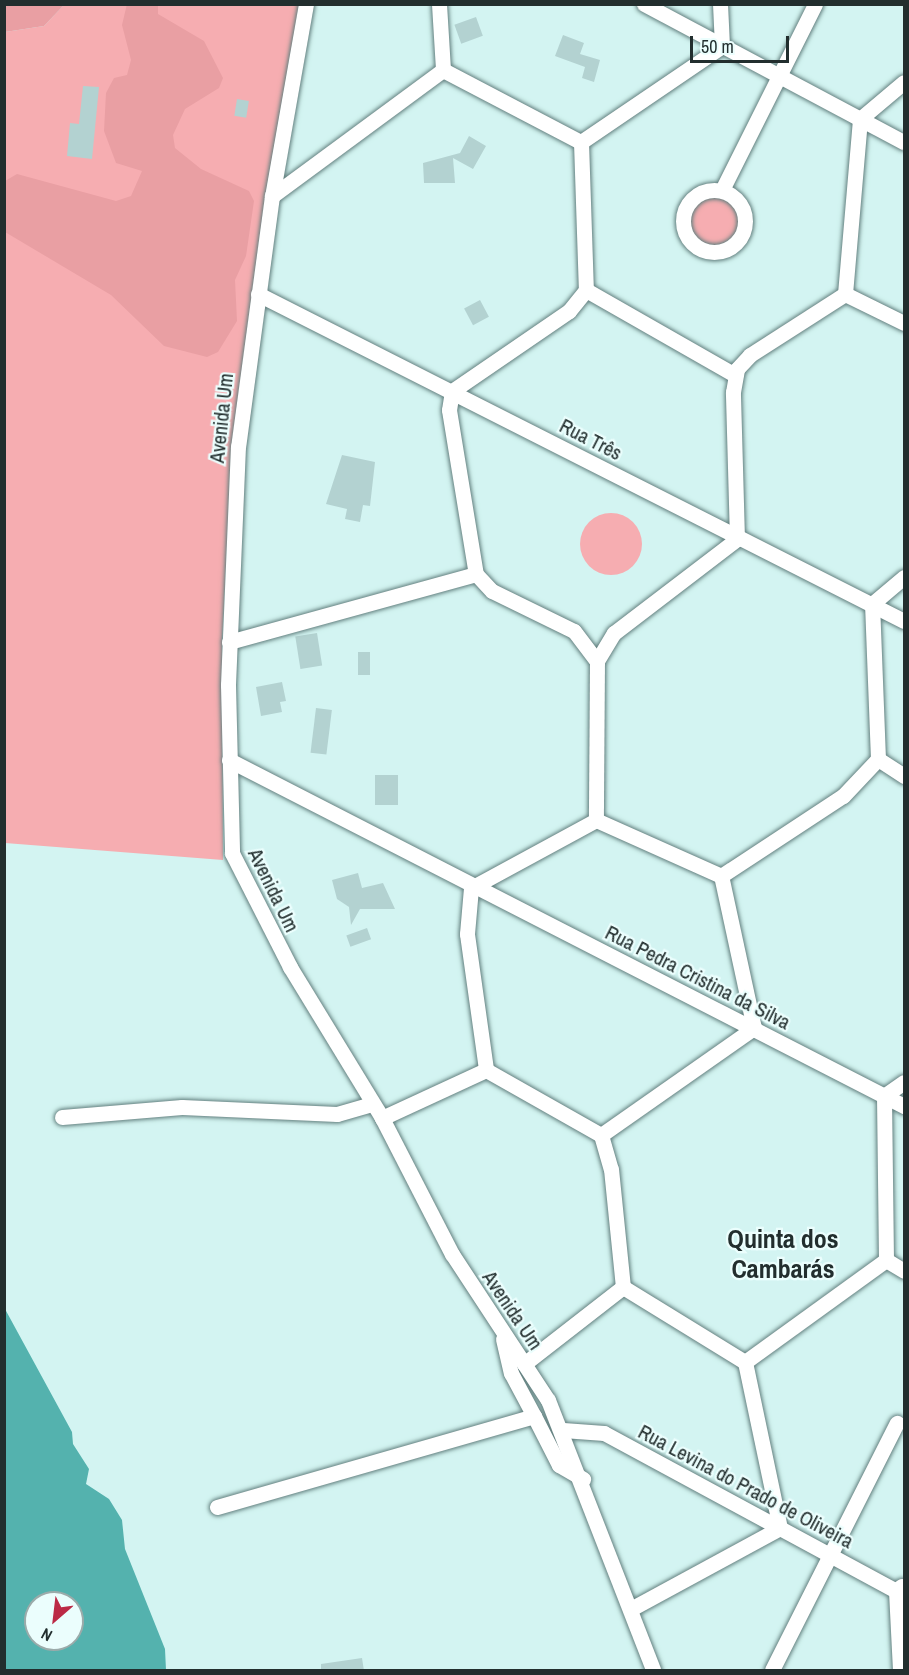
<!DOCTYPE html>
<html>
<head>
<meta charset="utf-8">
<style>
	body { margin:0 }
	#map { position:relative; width:909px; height:1675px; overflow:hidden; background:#d3f4f2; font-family:"Archivo Narrow",sans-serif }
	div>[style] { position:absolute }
	.green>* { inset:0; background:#f6adb1 }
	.round { border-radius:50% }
	.forest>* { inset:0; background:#e99fa3 }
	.water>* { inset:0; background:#54b2ae }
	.building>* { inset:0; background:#b3d2d1; transform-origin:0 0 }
	.roads { filter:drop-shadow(0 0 2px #63807f) drop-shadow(0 0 2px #63807f) }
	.minor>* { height:15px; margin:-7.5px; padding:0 7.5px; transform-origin:7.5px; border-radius:7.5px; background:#fff }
	.minor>.ring { margin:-7.5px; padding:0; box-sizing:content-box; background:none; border:15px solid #fff; border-radius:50% }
	span { translate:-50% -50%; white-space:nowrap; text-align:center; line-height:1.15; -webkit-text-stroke:4.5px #ebfefd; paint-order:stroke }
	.street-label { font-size:20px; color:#222e2e }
	.district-label { font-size:26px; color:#222e2e; font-weight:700 }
	.frame { position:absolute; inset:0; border:6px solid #222e2e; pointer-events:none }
	.north { position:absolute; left:24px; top:1591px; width:60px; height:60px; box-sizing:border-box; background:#ebfefd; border:2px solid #9babaa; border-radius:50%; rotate:208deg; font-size:16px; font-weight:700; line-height:24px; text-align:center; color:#222e2e }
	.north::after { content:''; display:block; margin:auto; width:21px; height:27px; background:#bb2a46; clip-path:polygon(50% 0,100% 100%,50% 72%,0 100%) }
	.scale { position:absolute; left:690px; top:36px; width:99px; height:27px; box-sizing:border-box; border:3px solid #222e2e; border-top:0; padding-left:8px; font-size:18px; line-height:21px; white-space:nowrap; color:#222e2e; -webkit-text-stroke:4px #ebfefd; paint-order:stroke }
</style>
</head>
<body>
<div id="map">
	<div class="green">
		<i style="clip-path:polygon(64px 5px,301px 5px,232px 451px,222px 642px,223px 860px,5px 843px,5px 32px,44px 26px)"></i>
		<i class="round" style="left:687px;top:194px;width:54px;height:54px"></i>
		<i class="round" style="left:580px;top:513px;width:62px;height:62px"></i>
	</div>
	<div class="forest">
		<i style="clip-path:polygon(5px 4px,64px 4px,64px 5px,44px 26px,5px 32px)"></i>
		<i style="clip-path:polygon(127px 4px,158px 5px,158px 14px,204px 41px,223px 78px,219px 88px,185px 109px,173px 135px,175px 148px,201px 169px,249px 191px,254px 201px,246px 256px,235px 280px,237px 321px,218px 352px,207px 357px,164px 346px,111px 295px,5px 232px,5px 181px,17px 174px,116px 201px,131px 196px,142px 171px,116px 163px,104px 131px,106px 93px,114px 78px,127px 75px,131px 60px,122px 25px)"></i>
	</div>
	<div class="water">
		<i style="clip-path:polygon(evenodd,5px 1309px,72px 1432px,73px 1444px,89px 1469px,86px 1484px,109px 1499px,122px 1520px,125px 1549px,165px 1649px,166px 1670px,5px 1670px,5px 1309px,36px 1603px,72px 1603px,72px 1639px,36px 1639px,36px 1603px)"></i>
	</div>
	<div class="building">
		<i style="left:476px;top:17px;width:20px;height:23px;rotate:70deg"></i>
		<i style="clip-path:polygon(563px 35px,584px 43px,580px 54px,600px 60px,594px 82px,582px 78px,585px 67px,555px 56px)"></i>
		<i style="clip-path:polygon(83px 86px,99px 87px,92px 159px,67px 156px,70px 123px,79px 124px)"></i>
		<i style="left:237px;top:99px;width:12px;height:17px;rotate:9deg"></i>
		<i style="clip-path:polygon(469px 136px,486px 146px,473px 169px,453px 158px,455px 183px,424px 183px,423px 163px,460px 153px)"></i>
		<i style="left:480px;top:300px;width:19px;height:18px;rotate:62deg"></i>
		<i style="clip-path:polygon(342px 455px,375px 462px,370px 506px,363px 505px,360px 522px,345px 519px,347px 509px,326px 504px)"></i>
		<i style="left:317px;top:633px;width:33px;height:22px;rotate:81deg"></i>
		<i style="left:358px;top:652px;width:12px;height:23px"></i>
		<i style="clip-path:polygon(282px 682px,286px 701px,280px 702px,282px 712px,261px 716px,256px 687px)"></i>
		<i style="left:316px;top:708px;width:16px;height:45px;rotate:7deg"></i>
		<i style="left:375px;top:775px;width:23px;height:30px"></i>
		<i style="clip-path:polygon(358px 873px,362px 888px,383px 883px,395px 909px,360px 909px,351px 925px,349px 907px,337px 899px,332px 880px)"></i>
		<i style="left:367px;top:928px;width:12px;height:22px;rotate:70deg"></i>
		<i style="clip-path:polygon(362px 1658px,364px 1671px,321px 1671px,321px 1664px)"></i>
	</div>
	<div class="roads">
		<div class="minor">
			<i style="left:306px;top:4px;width:195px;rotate:100deg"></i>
			<i style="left:272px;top:196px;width:252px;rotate:97.7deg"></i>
			<i style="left:238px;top:446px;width:239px;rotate:92.4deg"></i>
			<i style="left:228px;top:685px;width:168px;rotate:88.6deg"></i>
			<i style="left:232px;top:853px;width:128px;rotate:63deg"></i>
			<i style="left:290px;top:967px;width:177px;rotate:58.6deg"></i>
			<i style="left:382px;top:1118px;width:153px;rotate:62.8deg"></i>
			<i style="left:452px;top:1254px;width:175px;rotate:56.7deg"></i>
			<i style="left:548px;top:1400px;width:290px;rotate:68.7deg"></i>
			<i style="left:439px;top:4px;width:66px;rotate:86.5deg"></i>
			<i style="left:644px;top:4px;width:294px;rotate:28deg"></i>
			<i style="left:443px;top:70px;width:156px;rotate:27.6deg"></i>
			<i style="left:581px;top:142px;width:148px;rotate:88.1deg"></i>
			<i style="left:586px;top:290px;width:27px;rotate:129deg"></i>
			<i style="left:569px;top:311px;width:142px;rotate:145.6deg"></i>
			<i style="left:452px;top:391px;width:19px;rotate:99deg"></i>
			<i style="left:449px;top:410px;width:166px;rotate:80.7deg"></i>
			<i style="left:476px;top:574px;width:23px;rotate:47deg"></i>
			<i style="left:492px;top:591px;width:91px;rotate:26deg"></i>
			<i style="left:574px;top:631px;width:38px;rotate:53deg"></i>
			<i style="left:597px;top:661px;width:159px;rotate:90.4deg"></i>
			<i style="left:581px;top:142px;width:171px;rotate:-34.2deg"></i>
			<i style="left:722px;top:46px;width:42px;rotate:-92.7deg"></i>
			<i style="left:722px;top:190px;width:208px;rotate:-63.4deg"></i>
			<i class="ring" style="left:683px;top:190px;width:47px;height:47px"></i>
			<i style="left:272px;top:196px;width:212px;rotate:-36.4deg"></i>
			<i style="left:586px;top:290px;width:172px;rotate:29.7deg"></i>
			<i style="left:258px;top:294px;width:724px;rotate:26.85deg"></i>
			<i style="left:845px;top:294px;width:176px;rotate:-85.1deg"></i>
			<i style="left:860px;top:119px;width:57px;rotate:-40.1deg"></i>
			<i style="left:845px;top:294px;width:66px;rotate:26.2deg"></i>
			<i style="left:229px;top:642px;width:256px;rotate:-15.4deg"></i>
			<i style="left:597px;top:661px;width:33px;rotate:-59deg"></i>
			<i style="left:614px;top:633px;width:155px;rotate:-37.4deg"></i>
			<i style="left:737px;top:539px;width:147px;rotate:-91.6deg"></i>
			<i style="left:733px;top:392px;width:23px;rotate:-80deg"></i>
			<i style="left:737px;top:369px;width:19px;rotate:-47deg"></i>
			<i style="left:750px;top:355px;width:113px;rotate:-32.7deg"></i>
			<i style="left:878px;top:759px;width:31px;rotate:33deg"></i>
			<i style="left:229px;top:760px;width:759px;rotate:27.14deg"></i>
			<i style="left:596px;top:820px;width:137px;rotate:24.1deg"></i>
			<i style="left:721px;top:876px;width:146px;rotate:-33.3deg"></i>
			<i style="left:843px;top:796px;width:51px;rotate:-46.6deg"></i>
			<i style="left:878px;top:759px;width:155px;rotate:-92.2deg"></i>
			<i style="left:872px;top:604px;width:42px;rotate:-40.2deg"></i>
			<i style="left:471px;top:888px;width:46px;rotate:95deg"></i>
			<i style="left:467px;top:934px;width:137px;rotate:82deg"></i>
			<i style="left:471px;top:888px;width:142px;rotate:-28.5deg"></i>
			<i style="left:486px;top:1070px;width:132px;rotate:29.5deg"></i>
			<i style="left:601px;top:1135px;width:35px;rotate:74deg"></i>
			<i style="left:611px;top:1169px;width:119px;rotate:84.2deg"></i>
			<i style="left:62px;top:1117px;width:120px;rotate:-4.8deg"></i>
			<i style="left:182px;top:1107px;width:155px;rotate:2.6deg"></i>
			<i style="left:337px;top:1114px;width:37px;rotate:-16deg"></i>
			<i style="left:382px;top:1118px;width:115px;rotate:-24.8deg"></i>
			<i style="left:601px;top:1135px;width:187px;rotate:-35deg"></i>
			<i style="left:754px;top:1028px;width:156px;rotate:-102.2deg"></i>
			<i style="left:886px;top:1260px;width:164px;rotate:-90.7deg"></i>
			<i style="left:884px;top:1096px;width:24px;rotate:-35deg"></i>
			<i style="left:886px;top:1260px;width:21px;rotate:31deg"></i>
			<i style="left:623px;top:1287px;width:143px;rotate:31.6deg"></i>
			<i style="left:745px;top:1362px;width:170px;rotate:78.1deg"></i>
			<i style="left:780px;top:1528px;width:170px;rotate:151.5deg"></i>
			<i style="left:503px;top:1339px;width:35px;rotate:77deg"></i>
			<i style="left:511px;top:1373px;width:49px;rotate:61.9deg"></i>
			<i style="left:745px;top:1362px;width:174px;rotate:-35.9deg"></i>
			<i style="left:524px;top:1364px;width:125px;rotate:-37.9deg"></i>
			<i style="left:563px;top:1430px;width:41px;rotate:4.2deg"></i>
			<i style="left:604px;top:1433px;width:341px;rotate:28.4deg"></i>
			<i style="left:217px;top:1507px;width:330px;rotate:-16deg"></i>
			<i style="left:534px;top:1416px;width:55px;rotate:63deg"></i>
			<i style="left:559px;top:1465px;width:28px;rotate:30deg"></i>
			<i style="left:772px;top:1670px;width:277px;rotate:-63.2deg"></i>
			<i style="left:900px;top:1670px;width:80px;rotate:-92.9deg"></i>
			<i style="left:896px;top:1590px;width:7px;rotate:-34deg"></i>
		</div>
	</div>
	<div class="street-label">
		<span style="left:221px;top:418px;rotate:-84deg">Avenida Um</span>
		<span style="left:591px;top:439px;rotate:27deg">Rua Três</span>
		<span style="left:274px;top:890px;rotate:64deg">Avenida Um</span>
		<span style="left:698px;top:977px;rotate:27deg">Rua Pedra Cristina da Silva</span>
		<span style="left:513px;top:1310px;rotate:56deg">Avenida Um</span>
		<span style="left:746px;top:1486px;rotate:28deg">Rua Levina do Prado de Oliveira</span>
	</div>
	<div class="district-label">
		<span style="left:783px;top:1254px">Quinta dos<br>Cambarás</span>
	</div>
	<div class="frame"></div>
	<div class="north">N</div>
	<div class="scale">50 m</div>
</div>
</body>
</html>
